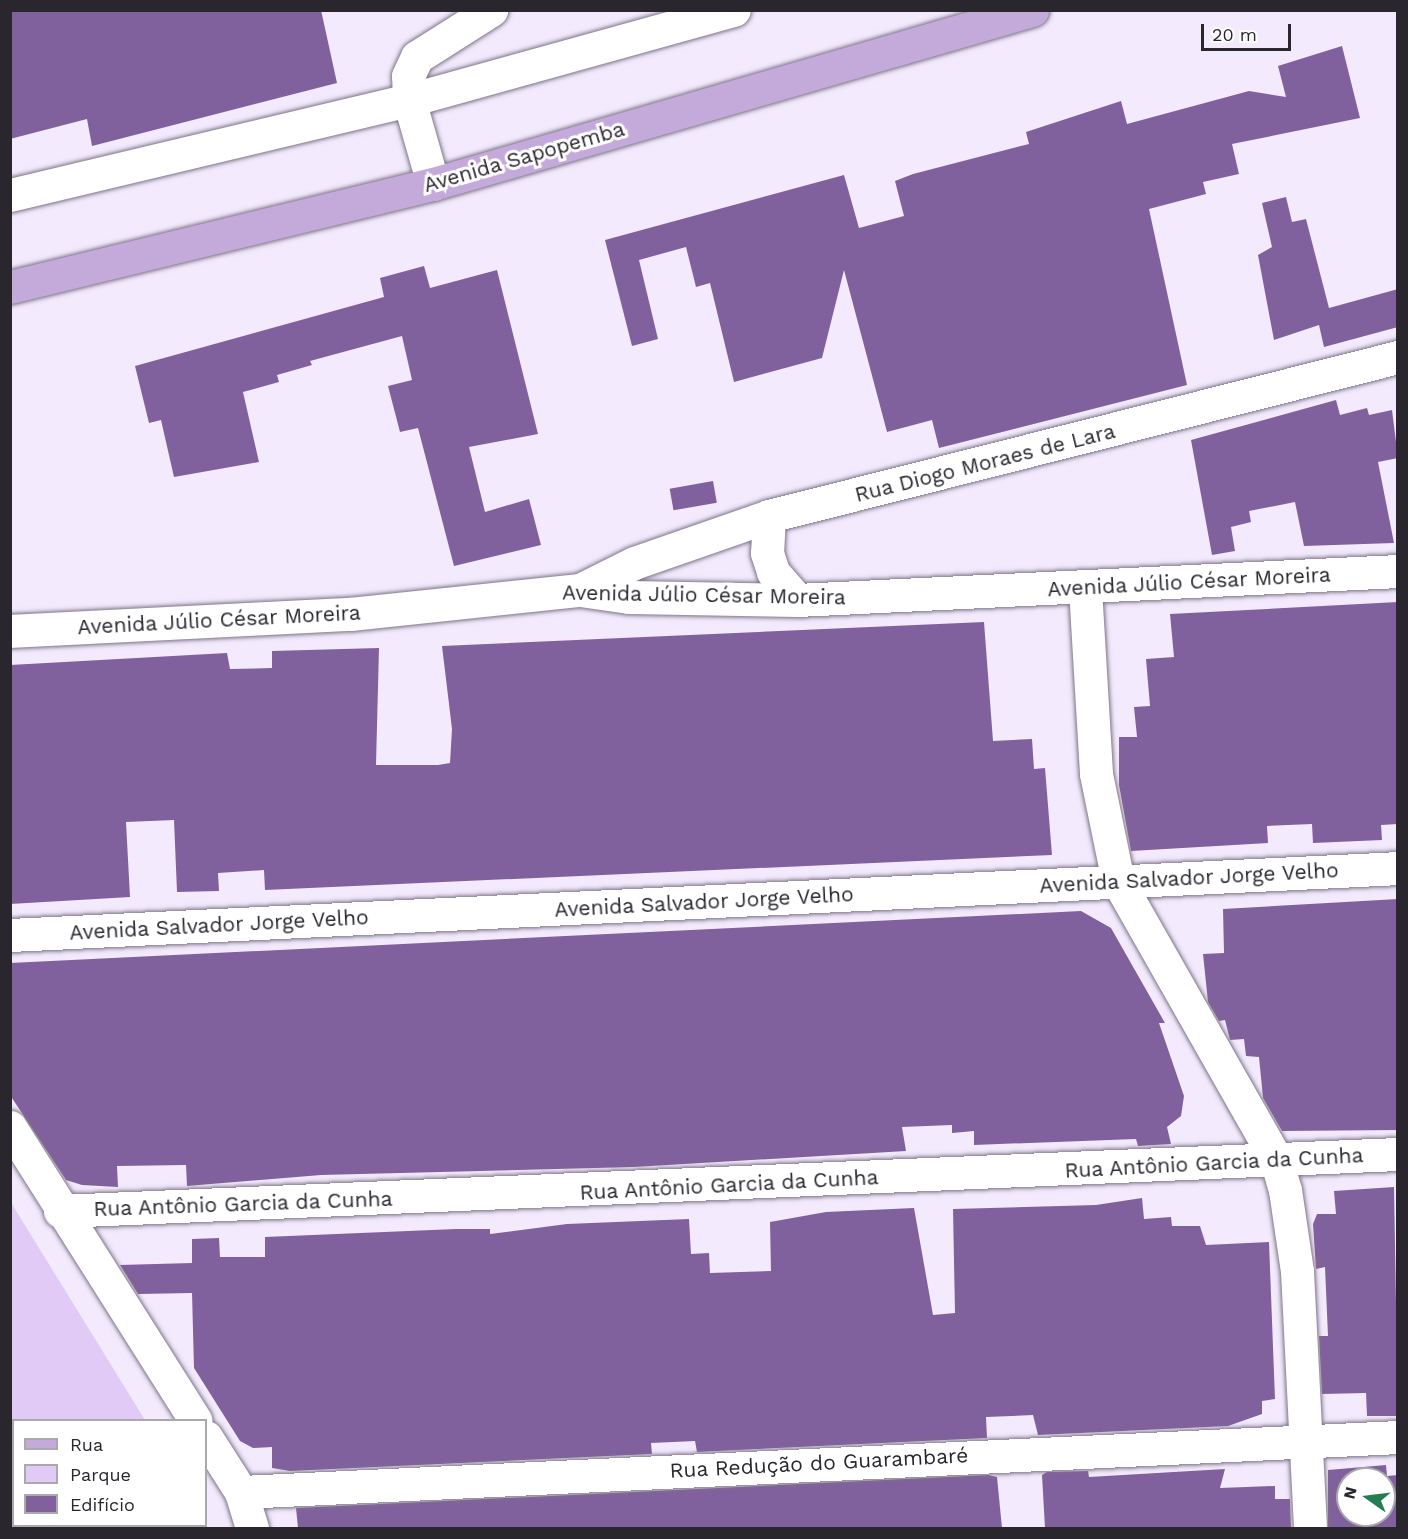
<!DOCTYPE html>
<html>
<head>
<meta charset="utf-8">
<style>
	body { margin:0 }
	#map { position:relative; width:1408px; height:1539px; overflow:hidden; background:#f3eafd; font-family:"Work Sans",sans-serif }
	div>[style] { position:absolute }
	.green>* { inset:0; background:#e1cbf6 }
	.building>* { inset:0; background:#81619d; transform-origin:0 0 }
	.roads { filter:drop-shadow(0 0 2px #7e7489) drop-shadow(0 0 2px #7e7489) }
	.minor>* { height:33px; margin:-16.5px; padding:0 16.5px; transform-origin:16.5px; border-radius:16.5px; background:#fff }
	.major>* { height:33px; margin:-16.5px; padding:0 16.5px; transform-origin:16.5px; border-radius:16.5px; background:#c4aada }
	span { translate:-50% -50%; white-space:nowrap; text-align:center; line-height:1.15; -webkit-text-stroke:6px #fff; paint-order:stroke }
	.street-label { font-size:21px; color:#2a262e }
	.frame { position:absolute; inset:0; border:12px solid #2a262e; pointer-events:none }
	.legend { position:absolute; left:12px; top:1419px; width:195px; height:108px; box-sizing:border-box; background:#fff; border:2px solid #aaa8ab; margin:0; padding:8px 10px; list-style:none; font-size:18px; color:#2a262e }
	.legend li { display:flex; align-items:center; gap:12px; height:30px }
	.legend b { width:30px; border:2px solid #aaa8ab }
	.north { position:absolute; left:1336px; top:1467px; width:60px; height:60px; box-sizing:border-box; background:#fff; border:2px solid #aaa8ab; border-radius:50%; rotate:284deg; font-size:16px; font-weight:700; line-height:24px; text-align:center; color:#2a262e }
	.north::after { content:''; display:block; margin:auto; width:21px; height:27px; background:#257e52; clip-path:polygon(50% 0,100% 100%,50% 72%,0 100%) }
	.scale { position:absolute; left:1201px; top:24px; width:90px; height:27px; box-sizing:border-box; border:3px solid #2a262e; border-top:0; padding-left:8px; font-size:18px; line-height:21px; white-space:nowrap; color:#2a262e; -webkit-text-stroke:4px #fff; paint-order:stroke }
</style>
</head>
<body>
<div id="map">
	<div class="green">
		<i style="clip-path:polygon(10px 1201px,145px 1420px,14px 1420px,14px 1526px,206px 1524px,208px 1528px,11px 1528px)"></i>
	</div>
	<div class="building">
		<i style="clip-path:polygon(10px 10px,321px 10px,337px 83px,92px 146px,87px 119px,10px 139px)"></i>
		<i style="clip-path:polygon(1342px 46px,1360px 118px,1232px 144px,1239px 174px,1203px 182px,1206px 194px,1149px 209px,1187px 385px,939px 448px,932px 420px,887px 432px,844px 270px,822px 358px,734px 382px,710px 283px,696px 287px,686px 247px,639px 260px,658px 339px,632px 346px,605px 240px,844px 175px,859px 228px,904px 216px,895px 181px,913px 174px,1029px 144px,1026px 132px,1121px 101px,1127px 124px,1249px 91px,1286px 97px,1278px 66px)"></i>
		<i style="clip-path:polygon(1286px 197px,1292px 222px,1306px 219px,1329px 308px,1398px 289px,1398px 327px,1324px 347px,1319px 325px,1274px 340px,1258px 255px,1272px 247px,1262px 203px)"></i>
		<i style="clip-path:polygon(424px 266px,430px 288px,497px 270px,538px 434px,469px 447px,485px 512px,529px 499px,541px 545px,454px 566px,418px 428px,400px 432px,388px 386px,412px 380px,402px 336px,310px 361px,312px 365px,277px 375px,279px 382px,243px 392px,259px 462px,174px 477px,161px 420px,149px 423px,135px 366px,384px 297px,380px 278px)"></i>
		<i style="clip-path:polygon(1336px 400px,1340px 415px,1367px 408px,1369px 415px,1392px 410px,1398px 458px,1378px 462px,1394px 543px,1304px 546px,1295px 502px,1249px 511px,1251px 522px,1231px 527px,1235px 551px,1212px 555px,1191px 440px)"></i>
		<i style="left:713px;top:481px;width:22px;height:44px;rotate:80deg"></i>
		<i style="clip-path:polygon(1398px 602px,1398px 824px,1381px 825px,1382px 840px,1313px 843px,1312px 824px,1267px 826px,1268px 843px,1131px 851px,1119px 785px,1119px 737px,1137px 737px,1134px 707px,1150px 706px,1146px 659px,1174px 657px,1170px 614px)"></i>
		<i style="clip-path:polygon(984px 622px,993px 741px,1032px 739px,1034px 769px,1045px 768px,1052px 855px,265px 890px,264px 870px,218px 873px,219px 891px,177px 892px,174px 820px,126px 822px,130px 897px,10px 904px,10px 665px,227px 653px,230px 669px,272px 668px,272px 651px,379px 648px,376px 765px,438px 765px,450px 763px,452px 729px,442px 646px)"></i>
		<i style="clip-path:polygon(1398px 899px,1398px 1130px,1282px 1131px,1263px 1098px,1259px 1057px,1246px 1056px,1244px 1039px,1230px 1040px,1225px 1020px,1219px 1021px,1208px 1002px,1203px 954px,1224px 953px,1223px 909px)"></i>
		<i style="clip-path:polygon(1081px 911px,1111px 928px,1165px 1023px,1159px 1023px,1184px 1096px,1181px 1116px,1167px 1127px,1171px 1144px,1138px 1146px,1136px 1139px,974px 1145px,974px 1131px,952px 1133px,952px 1125px,902px 1127px,906px 1151px,634px 1167px,321px 1175px,187px 1186px,186px 1165px,117px 1166px,118px 1187px,82px 1185px,66px 1180px,10px 1095px,10px 963px)"></i>
		<i style="clip-path:polygon(1394px 1187px,1398px 1416px,1367px 1416px,1366px 1393px,1322px 1394px,1319px 1336px,1328px 1336px,1325px 1267px,1316px 1269px,1313px 1224px,1317px 1214px,1336px 1214px,1334px 1191px)"></i>
		<i style="clip-path:polygon(1142px 1198px,1144px 1219px,1171px 1217px,1172px 1226px,1200px 1226px,1206px 1245px,1269px 1242px,1275px 1399px,1262px 1401px,1262px 1414px,1228px 1426px,1038px 1435px,1033px 1415px,986px 1417px,987px 1438px,697px 1452px,695px 1441px,651px 1443px,652px 1454px,290px 1471px,272px 1468px,272px 1447px,253px 1448px,240px 1441px,194px 1368px,192px 1293px,138px 1294px,120px 1265px,192px 1263px,192px 1239px,219px 1238px,220px 1257px,265px 1257px,265px 1237px,456px 1229px,490px 1229px,490px 1234px,567px 1224px,689px 1219px,691px 1254px,709px 1253px,710px 1273px,771px 1271px,770px 1222px,826px 1212px,914px 1208px,933px 1315px,955px 1313px,953px 1209px,1096px 1205px)"></i>
		<i style="clip-path:polygon(evenodd,1386px 1465px,1387px 1476px,1398px 1475px,1398px 1528px,1328px 1528px,1328px 1470px,1386px 1465px,1348px 1479px,1384px 1479px,1384px 1515px,1348px 1515px,1348px 1479px)"></i>
		<i style="clip-path:polygon(1225px 1469px,1220px 1488px,1275px 1486px,1275px 1499px,1290px 1499px,1291px 1528px,1045px 1528px,1042px 1475px,1047px 1472px,1088px 1471px,1089px 1477px)"></i>
		<i style="clip-path:polygon(988px 1475px,997px 1477px,1002px 1528px,298px 1528px,296px 1508px)"></i>
	</div>
	<div class="roads">
		<div class="minor">
			<i style="left:433px;top:184px;width:87px;rotate:-105.9deg"></i>
			<i style="left:409px;top:100px;width:24px;rotate:-92deg"></i>
			<i style="left:408px;top:76px;width:21px;rotate:-65deg"></i>
			<i style="left:417px;top:57px;width:88px;rotate:-32.4deg"></i>
			<i style="left:10px;top:195px;width:410px;rotate:-13.4deg"></i>
			<i style="left:409px;top:100px;width:337px;rotate:-15.5deg"></i>
			<i style="left:769px;top:516px;width:37px;rotate:93deg"></i>
			<i style="left:767px;top:553px;width:20px;rotate:72deg"></i>
			<i style="left:773px;top:572px;width:37px;rotate:49deg"></i>
			<i style="left:1085px;top:588px;width:186px;rotate:86.6deg"></i>
			<i style="left:1096px;top:774px;width:109px;rotate:78.4deg"></i>
			<i style="left:1118px;top:881px;width:320px;rotate:60.4deg"></i>
			<i style="left:1276px;top:1159px;width:32px;rotate:74deg"></i>
			<i style="left:1285px;top:1190px;width:82px;rotate:81.6deg"></i>
			<i style="left:1297px;top:1271px;width:257px;rotate:87.1deg"></i>
			<i style="left:580px;top:590px;width:60px;rotate:-26.6deg"></i>
			<i style="left:634px;top:563px;width:143px;rotate:-19.2deg"></i>
			<i style="left:769px;top:516px;width:649px;rotate:-14.19deg"></i>
			<i style="left:10px;top:631px;width:340px;rotate:-2.9deg"></i>
			<i style="left:350px;top:614px;width:231px;rotate:-6deg"></i>
			<i style="left:580px;top:590px;width:49px;rotate:8.1deg"></i>
			<i style="left:629px;top:597px;width:168px;rotate:1deg"></i>
			<i style="left:797px;top:600px;width:602px;rotate:-2.76deg"></i>
			<i style="left:10px;top:935px;width:1390px;rotate:-2.76deg"></i>
			<i style="left:10px;top:1127px;width:347px;rotate:57.7deg"></i>
			<i style="left:60px;top:1211px;width:1339px;rotate:-2.44deg"></i>
			<i style="left:206px;top:1437px;width:65px;rotate:57.5deg"></i>
			<i style="left:241px;top:1492px;width:38px;rotate:73deg"></i>
			<i style="left:241px;top:1492px;width:1158px;rotate:-2.72deg"></i>
		</div>
		<div class="major">
			<i style="left:10px;top:287px;width:435px;rotate:-13.7deg"></i>
			<i style="left:433px;top:184px;width:624px;rotate:-16.2deg"></i>
		</div>
	</div>
	<div class="street-label">
		<span style="left:524px;top:157px;rotate:-16deg">Avenida Sapopemba</span>
		<span style="left:985px;top:463px;rotate:-14deg">Rua Diogo Moraes de Lara</span>
		<span style="left:1189px;top:582px;rotate:-3deg">Avenida Júlio César Moreira</span>
		<span style="left:704px;top:595px;rotate:1deg">Avenida Júlio César Moreira</span>
		<span style="left:219px;top:620px;rotate:-3deg">Avenida Júlio César Moreira</span>
		<span style="left:1189px;top:878px;rotate:-3deg">Avenida Salvador Jorge Velho</span>
		<span style="left:704px;top:902px;rotate:-3deg">Avenida Salvador Jorge Velho</span>
		<span style="left:219px;top:925px;rotate:-3deg">Avenida Salvador Jorge Velho</span>
		<span style="left:1214px;top:1163px;rotate:-3deg">Rua Antônio Garcia da Cunha</span>
		<span style="left:729px;top:1185px;rotate:-3deg">Rua Antônio Garcia da Cunha</span>
		<span style="left:243px;top:1204px;rotate:-2deg">Rua Antônio Garcia da Cunha</span>
		<span style="left:819px;top:1463px;rotate:-3deg">Rua Redução do Guarambaré</span>
	</div>
	<div class="frame"></div>
	<ul class="legend">
	<li><b style="height:8px;background:#c4aada"></b>Rua</li>
	<li><b style="height:16px;background:#e1cbf6"></b>Parque</li>
	<li><b style="height:16px;background:#81619d"></b>Edifício</li>
	</ul>
	<div class="north">N</div>
	<div class="scale">20 m</div>
</div>
</body>
</html>
